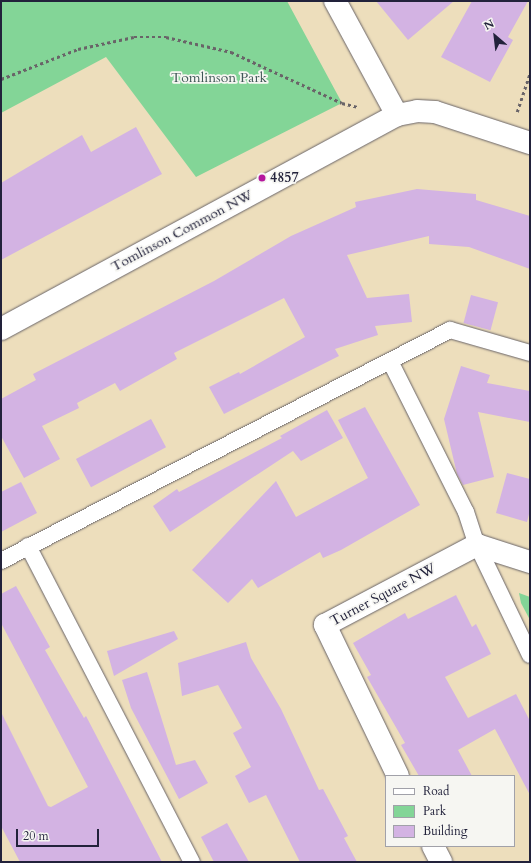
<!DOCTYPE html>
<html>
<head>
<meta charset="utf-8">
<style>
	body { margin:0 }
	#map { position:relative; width:531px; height:863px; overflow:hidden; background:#eddebc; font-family:Cardo,serif }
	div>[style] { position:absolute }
	.green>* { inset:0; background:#83d597 }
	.building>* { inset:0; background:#d3b3e3; transform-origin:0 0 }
	.path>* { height:2.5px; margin-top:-1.25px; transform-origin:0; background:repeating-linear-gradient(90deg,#696468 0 3px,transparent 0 6px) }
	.roads { filter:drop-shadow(0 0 1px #696468) drop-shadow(0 0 1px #696468) }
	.service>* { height:16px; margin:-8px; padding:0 8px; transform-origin:8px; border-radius:8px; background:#fff }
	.minor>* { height:22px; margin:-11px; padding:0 11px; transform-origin:11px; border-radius:11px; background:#fff }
	.tertiary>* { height:22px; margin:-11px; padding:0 11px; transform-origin:11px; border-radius:11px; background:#fff }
	.dots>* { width:11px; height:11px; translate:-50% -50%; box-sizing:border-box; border:2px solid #f6f6f2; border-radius:50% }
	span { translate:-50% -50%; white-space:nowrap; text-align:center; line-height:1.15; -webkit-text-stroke:3.5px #f6f6f2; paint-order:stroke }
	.park-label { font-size:14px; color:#3f5857 }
	.poi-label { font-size:14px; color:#22223b; font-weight:700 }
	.left { translate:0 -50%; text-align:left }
	.street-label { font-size:14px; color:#22223b }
	.frame { position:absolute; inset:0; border:2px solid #22223b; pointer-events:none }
	.legend { position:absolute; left:385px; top:775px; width:130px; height:72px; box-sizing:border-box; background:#f6f6f2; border:1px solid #a1a1a9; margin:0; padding:5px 7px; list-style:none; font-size:12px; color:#22223b }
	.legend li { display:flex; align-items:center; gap:8px; height:20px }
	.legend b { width:20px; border:1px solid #a1a1a9 }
	.north { position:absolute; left:475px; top:16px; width:40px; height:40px; -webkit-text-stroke:3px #f6f6f2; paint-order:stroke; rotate:332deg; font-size:11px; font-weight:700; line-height:16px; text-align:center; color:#22223b }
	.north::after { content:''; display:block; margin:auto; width:14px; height:18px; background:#22223b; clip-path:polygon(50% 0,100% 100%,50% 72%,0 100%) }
	.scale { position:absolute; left:16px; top:829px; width:83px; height:18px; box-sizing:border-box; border:2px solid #22223b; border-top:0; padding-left:5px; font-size:12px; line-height:14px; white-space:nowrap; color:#22223b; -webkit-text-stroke:3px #f6f6f2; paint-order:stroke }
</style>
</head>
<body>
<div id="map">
	<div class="green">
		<i style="clip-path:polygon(1px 1px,287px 1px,342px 103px,196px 177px,106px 57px,1px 113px)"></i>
		<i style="clip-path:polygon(519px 593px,530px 597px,530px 620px,521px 603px)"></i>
	</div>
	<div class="building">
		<i style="clip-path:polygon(376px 1px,454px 1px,408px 40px)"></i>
		<i style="clip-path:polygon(472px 1px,528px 1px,508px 37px,513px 40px,490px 82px,441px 57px)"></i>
		<i style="clip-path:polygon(136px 127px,162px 174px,1px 260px,1px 183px,82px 135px,91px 152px)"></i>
		<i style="clip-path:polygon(417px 189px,476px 194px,476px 200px,530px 216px,530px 269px,469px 247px,429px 244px,429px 236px,347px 255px,367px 298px,409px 294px,412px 322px,375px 326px,378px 335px,335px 349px,339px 356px,224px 414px,209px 387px,239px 372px,240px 374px,305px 337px,284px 298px,174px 353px,177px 359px,120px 391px,115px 383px,77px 403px,79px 408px,42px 426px,60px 459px,24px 478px,1px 436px,1px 399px,36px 380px,33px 374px,214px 281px,291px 236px,356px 207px,355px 202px)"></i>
		<i style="left:471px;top:295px;width:28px;height:29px;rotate:15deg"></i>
		<i style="clip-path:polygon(461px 366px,490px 375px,487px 383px,530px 391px,530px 422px,478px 412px,494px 477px,463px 485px,457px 474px,444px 419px)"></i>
		<i style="clip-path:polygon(365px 407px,420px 505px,341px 550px,323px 558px,320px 552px,258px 588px,252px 579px,228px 603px,192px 570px,276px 481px,296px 517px,368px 478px,338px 420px)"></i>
		<i style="clip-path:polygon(327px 410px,343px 438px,301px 461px,293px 451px,170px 532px,153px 506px,177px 489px,179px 492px,282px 438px,280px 436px)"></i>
		<i style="left:151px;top:419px;width:32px;height:85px;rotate:62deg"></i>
		<i style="clip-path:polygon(507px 473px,530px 479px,530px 510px,527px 522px,496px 513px)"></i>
		<i style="clip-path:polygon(21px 482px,37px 513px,1px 532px,1px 492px)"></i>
		<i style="clip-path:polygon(16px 586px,50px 647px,45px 650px,84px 718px,86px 716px,162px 862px,20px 862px,1px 826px,1px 712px,48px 806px,51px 807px,88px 787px,1px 623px,1px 594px)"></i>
		<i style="clip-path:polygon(456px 595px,472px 627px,476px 624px,491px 654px,445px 677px,468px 718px,516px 694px,530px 721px,530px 795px,495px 729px,458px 750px,472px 776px,419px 776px,401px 745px,405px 743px,367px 677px,371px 675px,353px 643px,405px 613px,408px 619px)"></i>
		<i style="clip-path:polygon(174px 631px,178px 639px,114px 676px,107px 651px)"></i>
		<i style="clip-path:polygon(246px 642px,251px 658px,281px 709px,319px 790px,323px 789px,348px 836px,344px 838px,357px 862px,300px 862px,266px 795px,249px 803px,235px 776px,251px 767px,233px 733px,242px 728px,218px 685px,182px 696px,178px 663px)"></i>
		<i style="clip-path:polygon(147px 672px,176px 765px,195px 760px,208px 783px,179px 799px,131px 708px,122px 680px)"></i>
		<i style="clip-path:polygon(227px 823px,249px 862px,214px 862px,201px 837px)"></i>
	</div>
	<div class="path">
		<i style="left:1px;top:79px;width:83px;rotate:-21.3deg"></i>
		<i style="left:78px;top:49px;width:57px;rotate:-12.1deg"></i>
		<i style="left:134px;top:37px;width:32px"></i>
		<i style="left:166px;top:37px;width:67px;rotate:13deg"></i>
		<i style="left:231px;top:52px;width:122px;rotate:24.7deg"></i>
		<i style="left:342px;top:103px;width:16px;rotate:14deg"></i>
		<i style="left:517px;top:112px;width:41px;rotate:-71.6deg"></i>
	</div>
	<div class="roads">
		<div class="service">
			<i style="left:390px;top:361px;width:169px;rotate:63.3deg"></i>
			<i style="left:466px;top:512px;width:35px;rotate:72deg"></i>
			<i style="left:477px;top:545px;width:122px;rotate:64.3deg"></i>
			<i style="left:28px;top:546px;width:356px;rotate:62.6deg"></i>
			<i style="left:1px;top:561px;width:505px;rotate:-27.22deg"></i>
			<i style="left:450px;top:330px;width:83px;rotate:16deg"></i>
		</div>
		<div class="minor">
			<i style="left:398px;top:776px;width:168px;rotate:-115.8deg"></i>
			<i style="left:325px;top:625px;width:172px;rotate:-27.8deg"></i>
			<i style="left:477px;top:545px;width:56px;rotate:17.8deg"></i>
			<i style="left:433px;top:846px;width:18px;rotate:63deg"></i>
		</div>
		<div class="tertiary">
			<i style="left:397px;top:115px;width:20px;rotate:-11deg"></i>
			<i style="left:417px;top:111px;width:18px;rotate:3deg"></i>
			<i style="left:435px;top:112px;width:100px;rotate:18.1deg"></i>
			<i style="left:1px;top:329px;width:450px;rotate:-28.4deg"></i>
			<i style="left:397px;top:115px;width:130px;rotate:-118.5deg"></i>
		</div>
	</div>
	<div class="dots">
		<i style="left:262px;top:178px;background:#b5179e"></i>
	</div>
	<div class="park-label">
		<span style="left:219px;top:78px">Tomlinson Park</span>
	</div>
	<div class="poi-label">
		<span class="left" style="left:270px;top:178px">4857</span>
	</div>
	<div class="street-label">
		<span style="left:182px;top:231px;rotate:-28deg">Tomlinson Common NW</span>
		<span style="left:383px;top:595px;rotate:-28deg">Turner Square NW</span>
	</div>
	<div class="frame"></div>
	<ul class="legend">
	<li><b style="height:5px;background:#fff"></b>Road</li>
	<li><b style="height:11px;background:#83d597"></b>Park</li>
	<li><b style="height:11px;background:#d3b3e3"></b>Building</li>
	</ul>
	<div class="north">N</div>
	<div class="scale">20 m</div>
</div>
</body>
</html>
